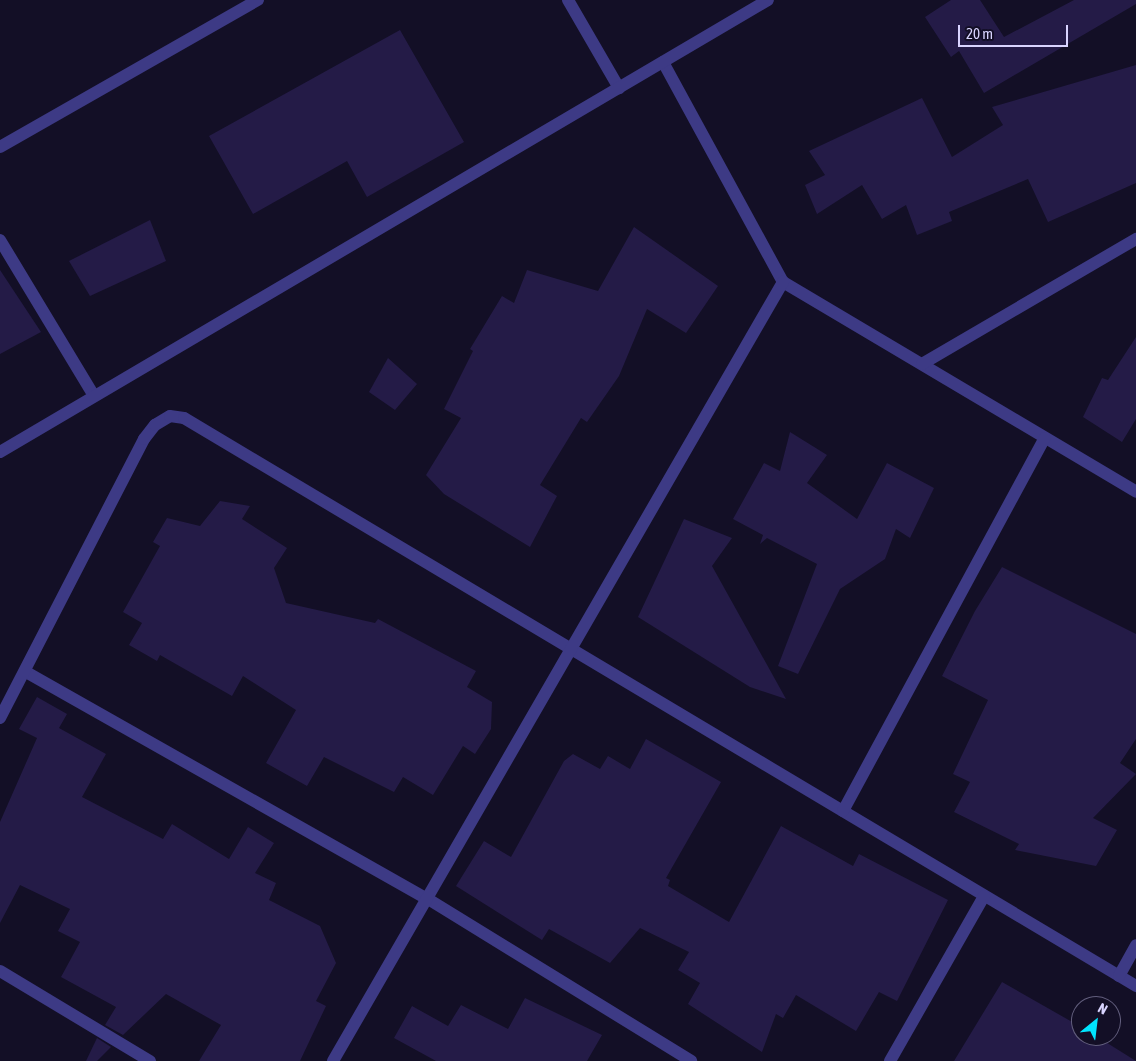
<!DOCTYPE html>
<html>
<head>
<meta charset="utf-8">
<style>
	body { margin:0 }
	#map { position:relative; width:1136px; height:1061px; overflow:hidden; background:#130f26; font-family:"Asap Condensed",sans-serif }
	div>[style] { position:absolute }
	.building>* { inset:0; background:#241b47 }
	.minor>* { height:12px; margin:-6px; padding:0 6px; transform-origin:6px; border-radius:6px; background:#3d3a85 }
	span { translate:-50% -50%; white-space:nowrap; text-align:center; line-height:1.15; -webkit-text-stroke:4px #130f26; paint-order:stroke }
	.north { position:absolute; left:1071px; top:996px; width:50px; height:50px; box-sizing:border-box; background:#130f26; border:1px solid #625e7d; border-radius:50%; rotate:29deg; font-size:14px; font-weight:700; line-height:20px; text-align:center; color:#d9d4ff }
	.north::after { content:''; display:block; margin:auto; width:18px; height:22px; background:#00e5ff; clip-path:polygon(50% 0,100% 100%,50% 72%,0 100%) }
	.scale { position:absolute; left:958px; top:25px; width:110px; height:22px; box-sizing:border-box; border:2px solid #d9d4ff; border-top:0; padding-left:6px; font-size:15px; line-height:18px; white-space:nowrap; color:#d9d4ff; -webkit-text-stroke:4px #130f26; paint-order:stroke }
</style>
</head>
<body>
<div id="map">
	<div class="building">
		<i style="clip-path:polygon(951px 0,980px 0,1004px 37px,1074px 0,1136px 0,1136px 4px,984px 93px,959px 51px,951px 57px,925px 17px)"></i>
		<i style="clip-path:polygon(400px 30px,464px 142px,367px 197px,347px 161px,253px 214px,209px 136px)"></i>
		<i style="clip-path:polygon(1136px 65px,1136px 183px,1048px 222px,1028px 179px,949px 212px,952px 221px,917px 235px,906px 205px,882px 219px,862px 185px,817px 214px,805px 185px,825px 175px,809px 151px,922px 98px,952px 157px,1003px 125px,992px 107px)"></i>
		<i style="clip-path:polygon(150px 220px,166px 261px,90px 296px,69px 261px)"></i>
		<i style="clip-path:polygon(634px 227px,718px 286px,686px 333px,647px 309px,619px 376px,587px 422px,581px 418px,540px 485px,557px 496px,530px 547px,444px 494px,426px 475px,461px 418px,444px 409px,473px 351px,470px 349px,502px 296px,514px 303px,527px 270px,598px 291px)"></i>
		<i style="clip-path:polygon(0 270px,41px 332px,0 354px)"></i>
		<i style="clip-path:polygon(1136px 337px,1136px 419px,1122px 442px,1083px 417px,1102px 378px,1108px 380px)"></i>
		<i style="clip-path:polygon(388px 358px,417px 384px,395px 410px,369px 392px)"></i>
		<i style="clip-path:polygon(790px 432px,827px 455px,807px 483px,857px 519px,887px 463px,934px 488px,910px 538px,896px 529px,885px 559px,840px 589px,798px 674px,778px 666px,817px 564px,767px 538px,760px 544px,763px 535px,733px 519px,764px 463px,780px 471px)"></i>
		<i style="clip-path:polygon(220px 501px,250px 506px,242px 519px,287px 548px,274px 568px,286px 603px,375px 623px,378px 619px,476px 671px,467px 687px,492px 702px,491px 729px,475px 754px,463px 746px,433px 795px,403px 777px,394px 792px,324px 757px,307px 786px,266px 763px,296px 710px,243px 676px,232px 696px,160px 655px,157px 661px,129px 645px,142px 623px,123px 612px,160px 546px,153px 542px,167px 518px,200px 526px)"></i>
		<i style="clip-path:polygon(684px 519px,732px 538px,712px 566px,786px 699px,750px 687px,638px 617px)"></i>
		<i style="clip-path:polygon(1002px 567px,1136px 634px,1136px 739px,1120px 763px,1136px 774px,1093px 818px,1117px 830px,1096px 866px,1015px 850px,1019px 844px,954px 812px,970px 782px,953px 774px,988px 700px,942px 676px,975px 611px)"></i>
		<i style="clip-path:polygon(37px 697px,67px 714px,59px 728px,106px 754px,82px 797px,163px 839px,172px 824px,229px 859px,248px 827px,274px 843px,255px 873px,276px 883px,269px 900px,320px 926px,336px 963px,316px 1001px,326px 1006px,300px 1061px,199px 1061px,221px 1025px,166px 994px,123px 1035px,105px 1025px,116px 1007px,61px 977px,80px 942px,58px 931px,70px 909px,20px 885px,0 923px,0 822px,37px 738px,19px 729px)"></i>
		<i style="clip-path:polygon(646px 739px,721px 782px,666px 878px,670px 880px,668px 886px,729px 922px,781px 826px,853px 866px,859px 854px,948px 900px,897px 1001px,879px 992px,856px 1031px,796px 995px,783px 1018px,776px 1014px,762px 1052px,688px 1004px,700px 983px,678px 970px,689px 952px,640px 928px,610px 963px,549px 929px,542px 940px,456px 886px,484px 841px,511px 857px,564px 761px,573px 754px,600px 769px,608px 756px,630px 769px)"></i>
		<i style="clip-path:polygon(1002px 982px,1081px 1027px,1081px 1036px,1096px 1036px,1136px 1061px,954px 1061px)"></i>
		<i style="clip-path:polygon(525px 998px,602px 1035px,587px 1061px,436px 1061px,394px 1038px,412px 1006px,448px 1026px,461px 1005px,508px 1029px)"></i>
		<i style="clip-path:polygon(97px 1038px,111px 1047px,97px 1061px,86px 1061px)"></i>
	</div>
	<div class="minor">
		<i style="left:568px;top:0;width:102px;rotate:59.9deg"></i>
		<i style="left:663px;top:62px;width:251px;rotate:61.4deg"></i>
		<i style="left:783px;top:282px;width:411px;rotate:30.7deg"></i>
		<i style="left:0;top:147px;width:297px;rotate:-29.7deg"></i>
		<i style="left:0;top:240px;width:182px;rotate:58.9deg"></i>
		<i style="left:922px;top:364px;width:248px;rotate:-30.3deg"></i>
		<i style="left:0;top:452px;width:891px;rotate:-30.48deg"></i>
		<i style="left:26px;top:672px;width:462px;rotate:29.5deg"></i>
		<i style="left:428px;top:899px;width:309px;rotate:31.6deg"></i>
		<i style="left:0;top:718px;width:314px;rotate:-62.7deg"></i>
		<i style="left:144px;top:439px;width:18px;rotate:-52deg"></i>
		<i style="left:155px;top:425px;width:17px;rotate:-31deg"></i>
		<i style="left:170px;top:416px;width:14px;rotate:8deg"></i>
		<i style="left:184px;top:418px;width:1109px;rotate:30.82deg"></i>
		<i style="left:843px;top:811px;width:424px;rotate:-61.6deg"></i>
		<i style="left:0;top:971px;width:175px;rotate:31deg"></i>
		<i style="left:1119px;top:976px;width:35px;rotate:-61deg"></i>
		<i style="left:333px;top:1061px;width:900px;rotate:-59.99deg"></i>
		<i style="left:890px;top:1061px;width:190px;rotate:-60.3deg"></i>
	</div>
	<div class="north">N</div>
	<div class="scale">20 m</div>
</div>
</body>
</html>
